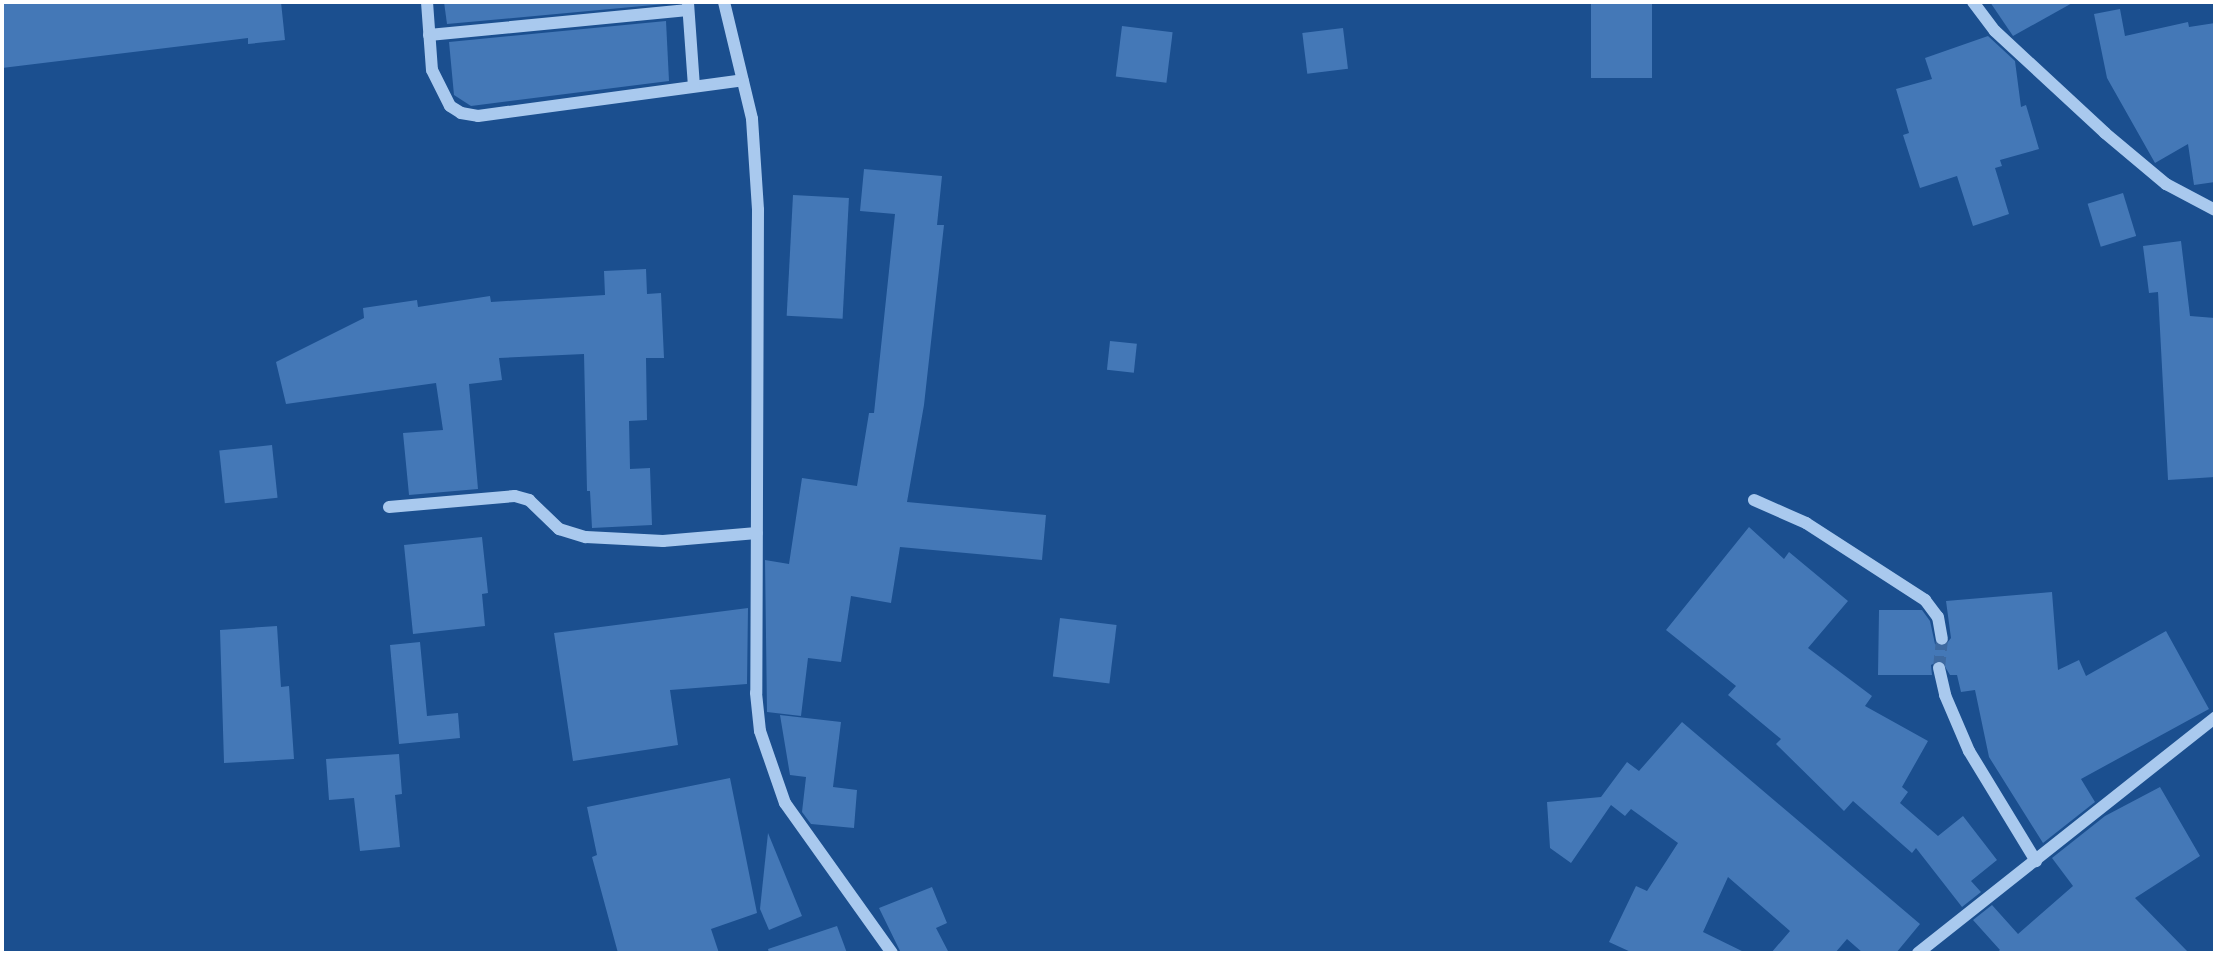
<!DOCTYPE html>
<html>
<head>
<meta charset="utf-8">
<style>
	body { margin:0 }
	#map { position:relative; width:2217px; height:955px; overflow:hidden; background:#1b4f8f; font-family:"PT Sans",sans-serif }
	div>[style] { position:absolute }
	.building>* { inset:0; background:#4478b7; transform-origin:0 0 }
	.minor-tunnel>* { height:12px; margin-top:-6px; transform-origin:0; background:repeating-linear-gradient(90deg,#3d69a0 0 12px,transparent 0 18px) }
	.minor>* { height:12px; margin:-6px; padding:0 6px; transform-origin:6px; border-radius:6px; background:#a9c9ee }
	span { translate:-50% -50%; white-space:nowrap; text-align:center; line-height:1.15; -webkit-text-stroke:7px #1b4f8f; paint-order:stroke }
	.frame { position:absolute; inset:0; border:4px solid #fff; pointer-events:none }
</style>
</head>
<body>
<div id="map">
	<div class="building">
		<i style="clip-path:polygon(2px 2px,281px 2px,285px 40px,248px 44px,248px 38px,2px 68px)"></i>
		<i style="clip-path:polygon(444px 2px,664px 2px,664px 4px,447px 24px)"></i>
		<i style="left:1591px;top:2px;width:61px;height:76px"></i>
		<i style="clip-path:polygon(1990px 2px,2074px 2px,2013px 36px)"></i>
		<i style="clip-path:polygon(2120px 9px,2125px 36px,2188px 22px,2189px 27px,2215px 23px,2215px 182px,2194px 185px,2188px 144px,2155px 163px,2107px 78px,2094px 14px)"></i>
		<i style="clip-path:polygon(666px 21px,669px 81px,471px 106px,454px 95px,449px 42px)"></i>
		<i style="left:1122px;top:26px;width:51px;height:51px;rotate:7deg"></i>
		<i style="left:1343px;top:28px;width:41px;height:41px;rotate:83deg"></i>
		<i style="clip-path:polygon(1988px 36px,2015px 61px,2021px 107px,2026px 105px,2039px 149px,2000px 160px,2002px 166px,1995px 168px,2009px 214px,1973px 226px,1957px 176px,1920px 188px,1903px 135px,1909px 133px,1896px 89px,1932px 79px,1925px 58px)"></i>
		<i style="clip-path:polygon(864px 169px,942px 176px,937px 225px,944px 225px,924px 405px,907px 502px,1046px 515px,1042px 560px,900px 547px,891px 603px,851px 596px,841px 662px,808px 658px,801px 716px,767px 712px,765px 560px,789px 564px,802px 478px,857px 486px,869px 413px,874px 413px,895px 214px,860px 211px)"></i>
		<i style="left:2123px;top:193px;width:45px;height:37px;rotate:73deg"></i>
		<i style="left:793px;top:195px;width:56px;height:121px;rotate:3deg"></i>
		<i style="clip-path:polygon(2181px 241px,2190px 316px,2215px 318px,2215px 477px,2168px 480px,2158px 292px,2149px 293px,2143px 246px)"></i>
		<i style="clip-path:polygon(646px 269px,647px 294px,661px 293px,664px 358px,646px 358px,647px 420px,629px 421px,630px 469px,650px 468px,652px 525px,592px 528px,590px 491px,587px 491px,584px 354px,499px 358px,502px 380px,469px 384px,478px 489px,409px 495px,403px 433px,443px 430px,436px 383px,286px 404px,276px 362px,364px 318px,363px 308px,417px 300px,418px 307px,490px 296px,491px 302px,605px 295px,604px 271px)"></i>
		<i style="left:1110px;top:341px;width:27px;height:29px;rotate:6deg"></i>
		<i style="left:272px;top:445px;width:53px;height:53px;rotate:84deg"></i>
		<i style="clip-path:polygon(1749px 527px,1784px 559px,1789px 552px,1848px 601px,1808px 648px,1872px 696px,1865px 706px,1928px 741px,1902px 787px,1908px 792px,1900px 803px,1938px 836px,1963px 816px,1997px 860px,1971px 881px,1981px 892px,1962px 907px,1916px 848px,1912px 853px,1853px 801px,1844px 811px,1776px 744px,1781px 739px,1728px 695px,1736px 686px,1666px 630px)"></i>
		<i style="clip-path:polygon(482px 537px,488px 593px,482px 594px,485px 626px,413px 634px,404px 545px)"></i>
		<i style="clip-path:polygon(2052px 592px,2058px 670px,2079px 660px,2086px 676px,2166px 631px,2209px 709px,2081px 779px,2095px 802px,2043px 843px,1989px 757px,1975px 690px,1961px 692px,1957px 675px,1950px 675px,1941px 660px,1931px 665px,1932px 675px,1878px 675px,1879px 610px,1922px 610px,1930px 621px,1935px 644px,1943px 648px,1951px 638px,1946px 601px)"></i>
		<i style="clip-path:polygon(748px 608px,747px 684px,670px 690px,678px 745px,573px 761px,554px 633px)"></i>
		<i style="left:1060px;top:618px;width:57px;height:59px;rotate:7deg"></i>
		<i style="clip-path:polygon(277px 626px,281px 687px,289px 686px,294px 759px,224px 763px,220px 630px)"></i>
		<i style="clip-path:polygon(420px 642px,427px 716px,458px 713px,460px 738px,399px 744px,390px 645px)"></i>
		<i style="clip-path:polygon(780px 715px,841px 722px,833px 787px,857px 790px,854px 828px,811px 824px,802px 812px,806px 777px,790px 775px)"></i>
		<i style="clip-path:polygon(1682px 722px,1920px 924px,1896px 953px,1863px 953px,1847px 939px,1835px 953px,1771px 953px,1790px 931px,1728px 877px,1703px 932px,1746px 953px,1633px 953px,1609px 942px,1636px 886px,1647px 891px,1678px 843px,1631px 809px,1625px 816px,1611px 805px,1571px 863px,1550px 848px,1547px 802px,1601px 797px,1627px 762px,1639px 771px)"></i>
		<i style="clip-path:polygon(399px 754px,402px 794px,395px 795px,400px 847px,360px 851px,354px 798px,329px 800px,326px 759px)"></i>
		<i style="clip-path:polygon(730px 778px,757px 913px,711px 929px,719px 953px,618px 953px,592px 857px,597px 855px,587px 807px)"></i>
		<i style="clip-path:polygon(2160px 787px,2200px 856px,2135px 898px,2189px 953px,1996px 953px,2000px 950px,1973px 920px,1992px 905px,2018px 934px,2073px 886px,2052px 858px,2105px 816px)"></i>
		<i style="clip-path:polygon(768px 833px,802px 916px,769px 930px,760px 909px)"></i>
		<i style="clip-path:polygon(932px 887px,947px 923px,936px 928px,949px 953px,901px 953px,879px 908px)"></i>
		<i style="clip-path:polygon(837px 926px,847px 953px,769px 953px,768px 949px)"></i>
	</div>
	<div class="minor-tunnel">
		<i style="left:1939px;top:668px;width:29px;rotate:-84deg"></i>
	</div>
	<div class="minor">
		<i style="left:427px;top:2px;width:68px;rotate:85.8deg"></i>
		<i style="left:432px;top:70px;width:40px;rotate:63.4deg"></i>
		<i style="left:450px;top:106px;width:13px;rotate:32deg"></i>
		<i style="left:461px;top:113px;width:17px;rotate:10deg"></i>
		<i style="left:478px;top:116px;width:267px;rotate:-7.7deg"></i>
		<i style="left:724px;top:2px;width:120px;rotate:76.5deg"></i>
		<i style="left:752px;top:119px;width:91px;rotate:86.2deg"></i>
		<i style="left:758px;top:210px;width:483px;rotate:90.2deg"></i>
		<i style="left:756px;top:693px;width:38px;rotate:84deg"></i>
		<i style="left:760px;top:731px;width:76px;rotate:70.9deg"></i>
		<i style="left:785px;top:803px;width:184px;rotate:54.5deg"></i>
		<i style="left:1973px;top:2px;width:36px;rotate:53deg"></i>
		<i style="left:1995px;top:31px;width:150px;rotate:42.8deg"></i>
		<i style="left:2105px;top:133px;width:80px;rotate:39.9deg"></i>
		<i style="left:2166px;top:184px;width:55px;rotate:28deg"></i>
		<i style="left:688px;top:3px;width:83px;rotate:85.9deg"></i>
		<i style="left:429px;top:35px;width:260px;rotate:-5.5deg"></i>
		<i style="left:1754px;top:500px;width:57px;rotate:23.9deg"></i>
		<i style="left:1806px;top:523px;width:142px;rotate:32.9deg"></i>
		<i style="left:1925px;top:600px;width:21px;rotate:53deg"></i>
		<i style="left:1938px;top:617px;width:22px;rotate:80deg"></i>
		<i style="left:389px;top:507px;width:126px;rotate:-5deg"></i>
		<i style="left:515px;top:496px;width:15px;rotate:16deg"></i>
		<i style="left:529px;top:500px;width:42px;rotate:44deg"></i>
		<i style="left:559px;top:529px;width:28px;rotate:17deg"></i>
		<i style="left:586px;top:537px;width:77px;rotate:3deg"></i>
		<i style="left:663px;top:541px;width:94px;rotate:-4.9deg"></i>
		<i style="left:1939px;top:668px;width:28px;rotate:77deg"></i>
		<i style="left:1945px;top:695px;width:61px;rotate:66.8deg"></i>
		<i style="left:1969px;top:751px;width:129px;rotate:58.7deg"></i>
		<i style="left:1918px;top:953px;width:379px;rotate:-38.4deg"></i>
	</div>
	<div class="frame"></div>
</div>
</body>
</html>
